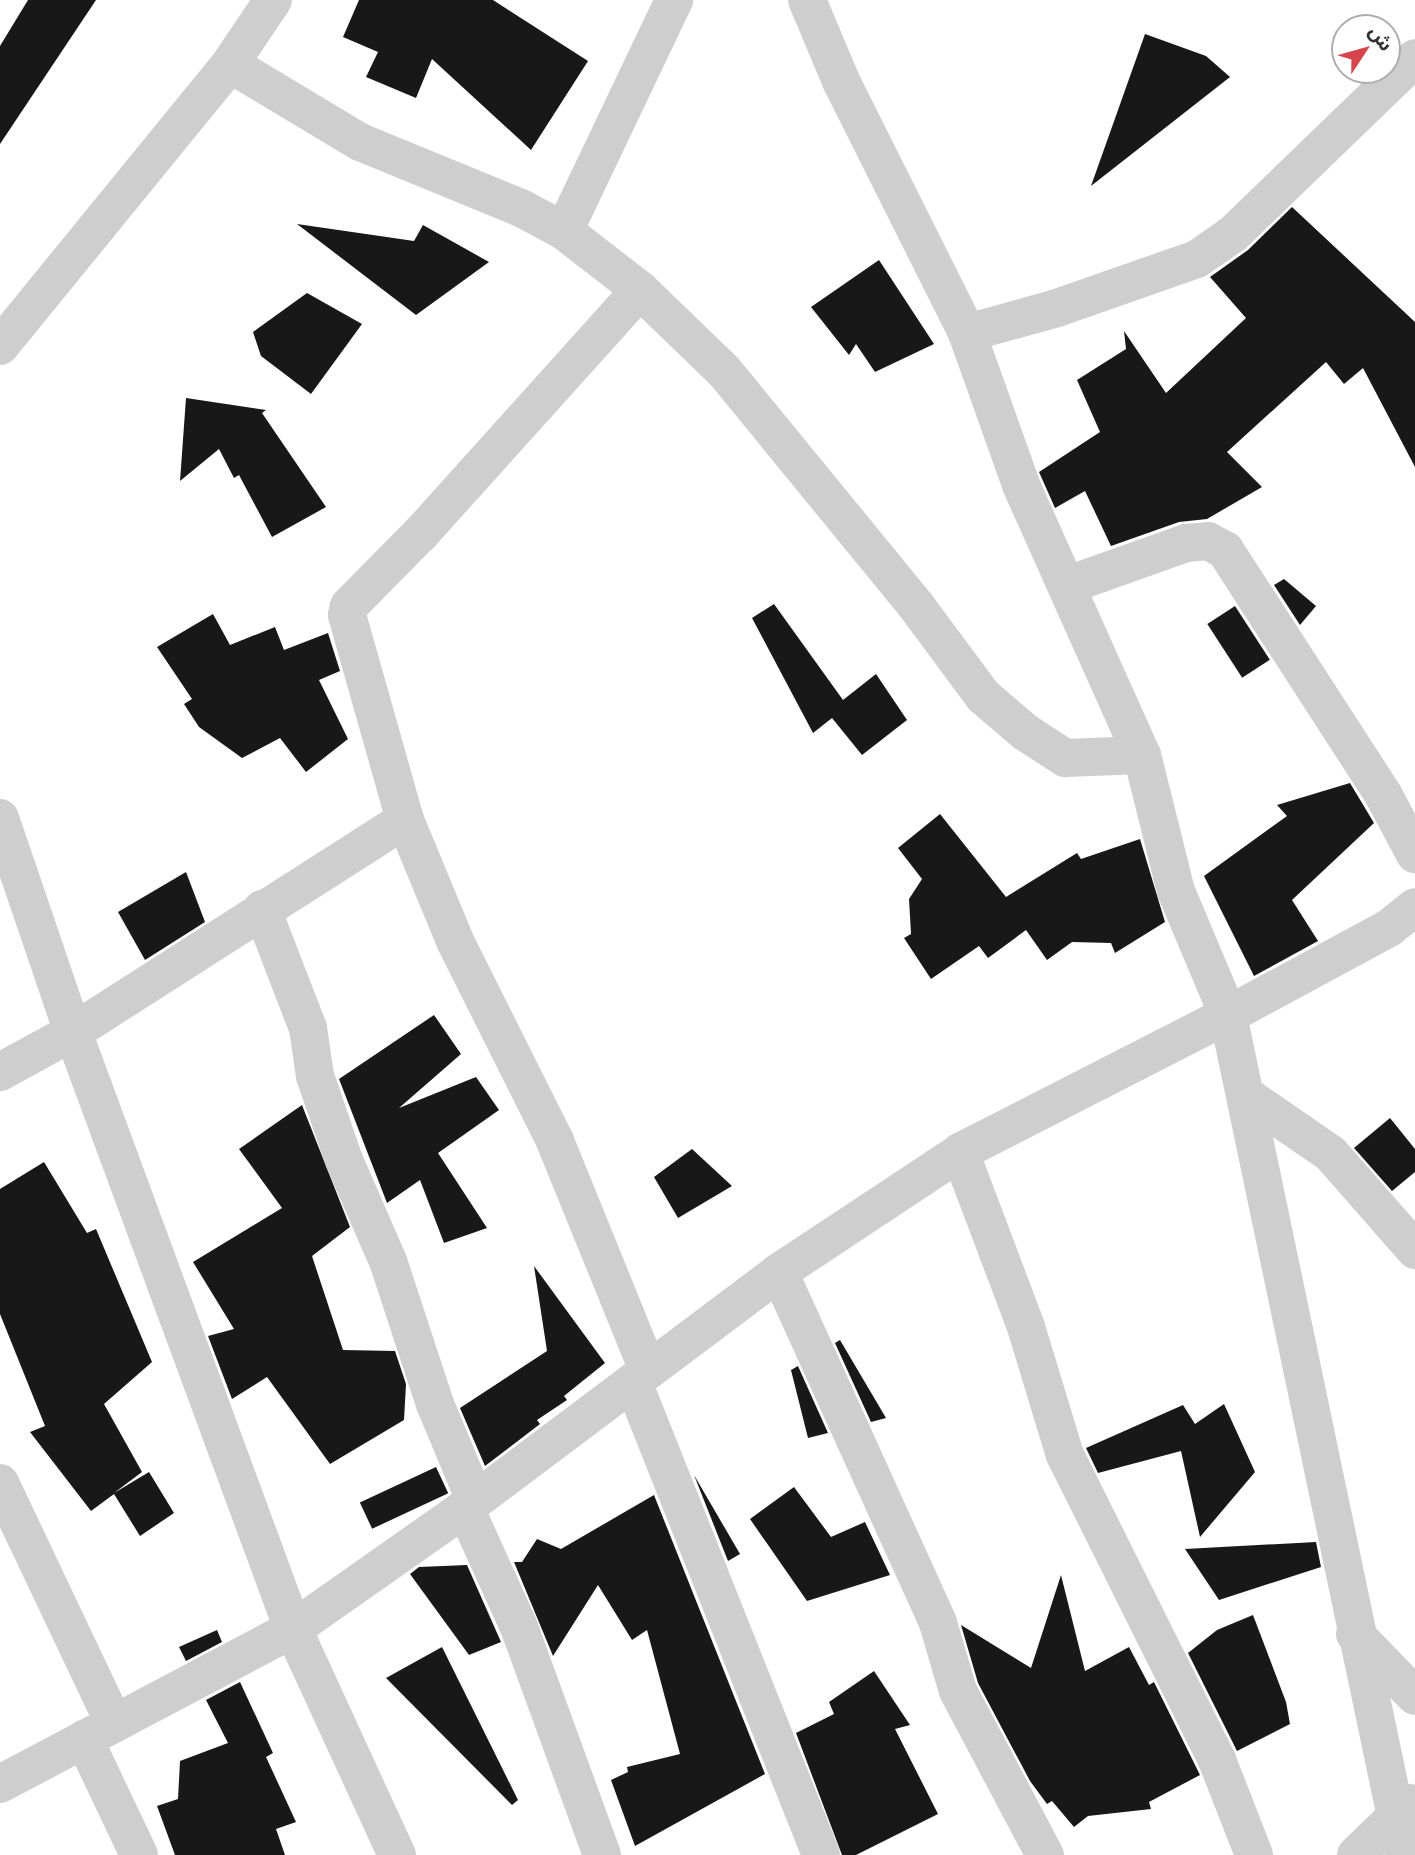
<!DOCTYPE html>
<html>
<head>
<meta charset="utf-8">
<style>
	body { margin:0 }
	#map { position:relative; width:1415px; height:1855px; overflow:hidden; background:#fff; font-family:"Archivo Narrow","Noto Sans Arabic",sans-serif }
	div>[style] { position:absolute }
	.building>* { inset:0; background:#181818; transform-origin:0 0 }
	.minor>* { height:38px; margin:-19px; padding:0 19px; transform-origin:19px; border-radius:19px; background:#cecece }
	span { translate:-50% -50%; white-space:nowrap; text-align:center; line-height:1.15; -webkit-text-stroke:7px #fff; paint-order:stroke }
	.north { position:absolute; left:1331px; top:14px; width:70px; height:70px; box-sizing:border-box; background:#fff; border:2px solid #adadad; border-radius:50%; rotate:54deg; font-size:19px; font-weight:700; line-height:28px; text-align:center; color:#313131 }
	.north::after { content:''; display:block; margin:auto; width:24px; height:32px; background:#d6454c; clip-path:polygon(50% 0,100% 100%,50% 72%,0 100%) }
</style>
</head>
<body>
<div id="map">
	<div class="building">
		<i style="clip-path:polygon(28px 0,96px 0,0 144px,0 46px)"></i>
		<i style="clip-path:polygon(359px 0,493px 0,588px 61px,531px 150px,432px 59px,416px 98px,366px 77px,378px 52px,343px 37px)"></i>
		<i style="clip-path:polygon(1145px 34px,1206px 56px,1230px 77px,1091px 186px)"></i>
		<i style="clip-path:polygon(1292px 207px,1415px 322px,1415px 467px,1363px 368px,1344px 384px,1326px 362px,1227px 452px,1262px 487px,1207px 519px,1179px 522px,1111px 546px,1085px 491px,1055px 508px,1039px 472px,1100px 432px,1077px 380px,1126px 349px,1124px 331px,1166px 393px,1246px 318px,1210px 277px,1248px 250px)"></i>
		<i style="clip-path:polygon(297px 224px,414px 241px,423px 225px,489px 262px,416px 315px)"></i>
		<i style="clip-path:polygon(879px 260px,934px 344px,875px 372px,856px 344px,849px 355px,811px 307px)"></i>
		<i style="clip-path:polygon(307px 293px,362px 324px,311px 394px,261px 356px,253px 332px)"></i>
		<i style="clip-path:polygon(186px 398px,266px 410px,262px 413px,326px 507px,272px 537px,239px 475px,234px 478px,219px 449px,180px 481px)"></i>
		<i style="clip-path:polygon(1284px 579px,1316px 606px,1300px 625px,1274px 585px)"></i>
		<i style="clip-path:polygon(774px 604px,843px 700px,876px 674px,907px 720px,862px 755px,832px 718px,813px 733px,752px 618px)"></i>
		<i style="left:1235px;top:606px;width:64px;height:33px;rotate:57deg"></i>
		<i style="clip-path:polygon(213px 614px,230px 645px,275px 627px,284px 650px,328px 633px,340px 671px,319px 680px,348px 739px,306px 772px,280px 738px,242px 758px,199px 727px,184px 704px,192px 699px,157px 647px)"></i>
		<i style="clip-path:polygon(1350px 783px,1374px 823px,1292px 900px,1318px 941px,1254px 976px,1204px 876px,1287px 816px,1277px 805px)"></i>
		<i style="clip-path:polygon(940px 814px,1006px 897px,1077px 853px,1081px 859px,1140px 839px,1165px 922px,1115px 953px,1111px 943px,1072px 942px,1047px 960px,1026px 930px,988px 958px,979px 946px,931px 979px,904px 938px,911px 934px,909px 899px,922px 879px,898px 848px)"></i>
		<i style="clip-path:polygon(186px 872px,205px 922px,145px 960px,118px 912px)"></i>
		<i style="clip-path:polygon(434px 1015px,461px 1054px,399px 1108px,476px 1077px,499px 1110px,438px 1153px,487px 1228px,444px 1243px,420px 1180px,387px 1203px,339px 1079px)"></i>
		<i style="clip-path:polygon(302px 1105px,350px 1227px,312px 1256px,343px 1350px,395px 1351px,406px 1384px,404px 1420px,330px 1464px,267px 1377px,232px 1399px,208px 1336px,234px 1329px,193px 1262px,282px 1208px,239px 1149px)"></i>
		<i style="clip-path:polygon(1390px 1118px,1415px 1149px,1415px 1172px,1392px 1191px,1354px 1148px)"></i>
		<i style="clip-path:polygon(692px 1149px,732px 1186px,678px 1218px,654px 1177px)"></i>
		<i style="clip-path:polygon(44px 1162px,87px 1233px,96px 1229px,152px 1362px,104px 1404px,142px 1472px,114px 1493px,149px 1472px,174px 1513px,140px 1536px,114px 1494px,91px 1511px,30px 1432px,45px 1426px,0 1314px,0 1189px)"></i>
		<i style="clip-path:polygon(534px 1266px,605px 1363px,564px 1396px,567px 1400px,537px 1420px,540px 1424px,485px 1466px,460px 1408px,547px 1351px)"></i>
		<i style="clip-path:polygon(840px 1340px,886px 1418px,871px 1422px,835px 1343px)"></i>
		<i style="clip-path:polygon(798px 1366px,828px 1433px,808px 1438px,791px 1370px)"></i>
		<i style="clip-path:polygon(1224px 1404px,1255px 1472px,1200px 1537px,1181px 1451px,1098px 1473px,1086px 1448px,1183px 1405px,1195px 1424px)"></i>
		<i style="left:436px;top:1467px;width:29px;height:84px;rotate:65deg"></i>
		<i style="clip-path:polygon(694px 1475px,740px 1554px,728px 1561px)"></i>
		<i style="clip-path:polygon(794px 1487px,831px 1537px,865px 1522px,890px 1575px,807px 1601px,750px 1519px)"></i>
		<i style="clip-path:polygon(654px 1495px,765px 1774px,635px 1846px,611px 1780px,628px 1772px,627px 1767px,680px 1754px,647px 1630px,632px 1640px,598px 1585px,553px 1656px,514px 1562px,522px 1562px,537px 1539px,561px 1549px)"></i>
		<i style="clip-path:polygon(1316px 1542px,1321px 1567px,1219px 1600px,1185px 1549px)"></i>
		<i style="clip-path:polygon(467px 1565px,501px 1642px,469px 1655px,410px 1574px,419px 1567px)"></i>
		<i style="clip-path:polygon(1061px 1575px,1085px 1671px,1129px 1647px,1149px 1685px,1154px 1682px,1200px 1775px,1149px 1802px,1151px 1809px,1088px 1816px,1074px 1827px,1052px 1801px,1047px 1804px,1030px 1781px,978px 1683px,961px 1625px,1031px 1668px)"></i>
		<i style="clip-path:polygon(1253px 1615px,1286px 1702px,1290px 1724px,1237px 1751px,1188px 1653px,1217px 1630px)"></i>
		<i style="clip-path:polygon(217px 1630px,222px 1642px,186px 1661px,179px 1647px)"></i>
		<i style="clip-path:polygon(442px 1647px,518px 1800px,512px 1805px,386px 1678px)"></i>
		<i style="clip-path:polygon(874px 1671px,910px 1725px,895px 1729px,938px 1814px,856px 1855px,842px 1855px,796px 1733px,834px 1714px,829px 1702px)"></i>
		<i style="clip-path:polygon(240px 1682px,273px 1753px,266px 1757px,296px 1822px,276px 1829px,285px 1855px,175px 1855px,157px 1806px,178px 1799px,180px 1761px,228px 1743px,206px 1700px)"></i>
	</div>
	<div class="minor">
		<i style="left:807px;top:0;width:88px;rotate:67.2deg"></i>
		<i style="left:841px;top:81px;width:282px;rotate:63.4deg"></i>
		<i style="left:967px;top:333px;width:161px;rotate:70.4deg"></i>
		<i style="left:1021px;top:485px;width:296px;rotate:65.9deg"></i>
		<i style="left:1142px;top:755px;width:140px;rotate:76deg"></i>
		<i style="left:1176px;top:891px;width:134px;rotate:67.2deg"></i>
		<i style="left:1228px;top:1015px;width:858px;rotate:78.17deg"></i>
		<i style="left:230px;top:64px;width:152px;rotate:31deg"></i>
		<i style="left:360px;top:142px;width:174px;rotate:22.3deg"></i>
		<i style="left:521px;top:208px;width:49px;rotate:28.1deg"></i>
		<i style="left:564px;top:231px;width:96px;rotate:37.8deg"></i>
		<i style="left:640px;top:290px;width:117px;rotate:44deg"></i>
		<i style="left:724px;top:371px;width:305px;rotate:50.7deg"></i>
		<i style="left:917px;top:607px;width:111px;rotate:53.4deg"></i>
		<i style="left:983px;top:696px;width:55px;rotate:40.6deg"></i>
		<i style="left:1025px;top:732px;width:48px;rotate:33deg"></i>
		<i style="left:1065px;top:758px;width:77px;rotate:-2.2deg"></i>
		<i style="left:564px;top:231px;width:256px;rotate:-64.5deg"></i>
		<i style="left:640px;top:290px;width:329px;rotate:132deg"></i>
		<i style="left:420px;top:534px;width:101px;rotate:134.6deg"></i>
		<i style="left:349px;top:606px;width:9px;rotate:103deg"></i>
		<i style="left:347px;top:615px;width:213px;rotate:74.2deg"></i>
		<i style="left:405px;top:820px;width:131px;rotate:67.5deg"></i>
		<i style="left:455px;top:941px;width:224px;rotate:63.4deg"></i>
		<i style="left:555px;top:1141px;width:247px;rotate:67.9deg"></i>
		<i style="left:967px;top:333px;width:93px;rotate:-15.5deg"></i>
		<i style="left:1057px;top:308px;width:148px;rotate:-19.3deg"></i>
		<i style="left:1197px;top:259px;width:44px;rotate:-34.8deg"></i>
		<i style="left:1233px;top:234px;width:253px;rotate:-44deg"></i>
		<i style="left:0;top:346px;width:364px;rotate:-50.8deg"></i>
		<i style="left:230px;top:64px;width:77px;rotate:-56.1deg"></i>
		<i style="left:1068px;top:585px;width:125px;rotate:-19.6deg"></i>
		<i style="left:1186px;top:543px;width:22px;rotate:-5deg"></i>
		<i style="left:1208px;top:541px;width:19px;rotate:28deg"></i>
		<i style="left:1225px;top:550px;width:293px;rotate:57.1deg"></i>
		<i style="left:1384px;top:796px;width:66px;rotate:61.9deg"></i>
		<i style="left:0;top:818px;width:226px;rotate:71.2deg"></i>
		<i style="left:73px;top:1032px;width:636px;rotate:69.77deg"></i>
		<i style="left:293px;top:1629px;width:249px;rotate:65.3deg"></i>
		<i style="left:262px;top:909px;width:128px;rotate:68.9deg"></i>
		<i style="left:308px;top:1028px;width:49px;rotate:81.7deg"></i>
		<i style="left:315px;top:1076px;width:89px;rotate:71deg"></i>
		<i style="left:344px;top:1160px;width:110px;rotate:66.5deg"></i>
		<i style="left:388px;top:1261px;width:151px;rotate:71.8deg"></i>
		<i style="left:435px;top:1404px;width:104px;rotate:67.4deg"></i>
		<i style="left:0;top:1072px;width:83px;rotate:-28.7deg"></i>
		<i style="left:73px;top:1032px;width:394px;rotate:-32.6deg"></i>
		<i style="left:1247px;top:1096px;width:102px;rotate:34.6deg"></i>
		<i style="left:1331px;top:1154px;width:128px;rotate:48.8deg"></i>
		<i style="left:960px;top:1152px;width:187px;rotate:69.3deg"></i>
		<i style="left:1026px;top:1327px;width:134px;rotate:73.1deg"></i>
		<i style="left:1065px;top:1455px;width:341px;rotate:63.5deg"></i>
		<i style="left:1217px;top:1760px;width:102px;rotate:68.7deg"></i>
		<i style="left:779px;top:1272px;width:385px;rotate:65.6deg"></i>
		<i style="left:938px;top:1623px;width:71px;rotate:73.6deg"></i>
		<i style="left:958px;top:1691px;width:186px;rotate:62.1deg"></i>
		<i style="left:633px;top:1382px;width:509px;rotate:68.32deg"></i>
		<i style="left:0;top:1483px;width:266px;rotate:64.6deg"></i>
		<i style="left:465px;top:1508px;width:131px;rotate:65.6deg"></i>
		<i style="left:519px;top:1627px;width:243px;rotate:70deg"></i>
		<i style="left:1355px;top:1634px;width:86px;rotate:45.9deg"></i>
		<i style="left:84px;top:1739px;width:128px;rotate:64.6deg"></i>
		<i style="left:0;top:1784px;width:331px;rotate:-27.9deg"></i>
		<i style="left:293px;top:1629px;width:210px;rotate:-35.1deg"></i>
		<i style="left:465px;top:1508px;width:393px;rotate:-36.9deg"></i>
		<i style="left:779px;top:1272px;width:217px;rotate:-33.5deg"></i>
		<i style="left:960px;top:1152px;width:301px;rotate:-27.1deg"></i>
		<i style="left:1228px;top:1015px;width:183px;rotate:-28.4deg"></i>
		<i style="left:1389px;top:928px;width:33px;rotate:-39deg"></i>
		<i style="left:1356px;top:1855px;width:75px;rotate:-43.9deg"></i>
	</div>
	<div class="north">ش</div>
</div>
</body>
</html>
